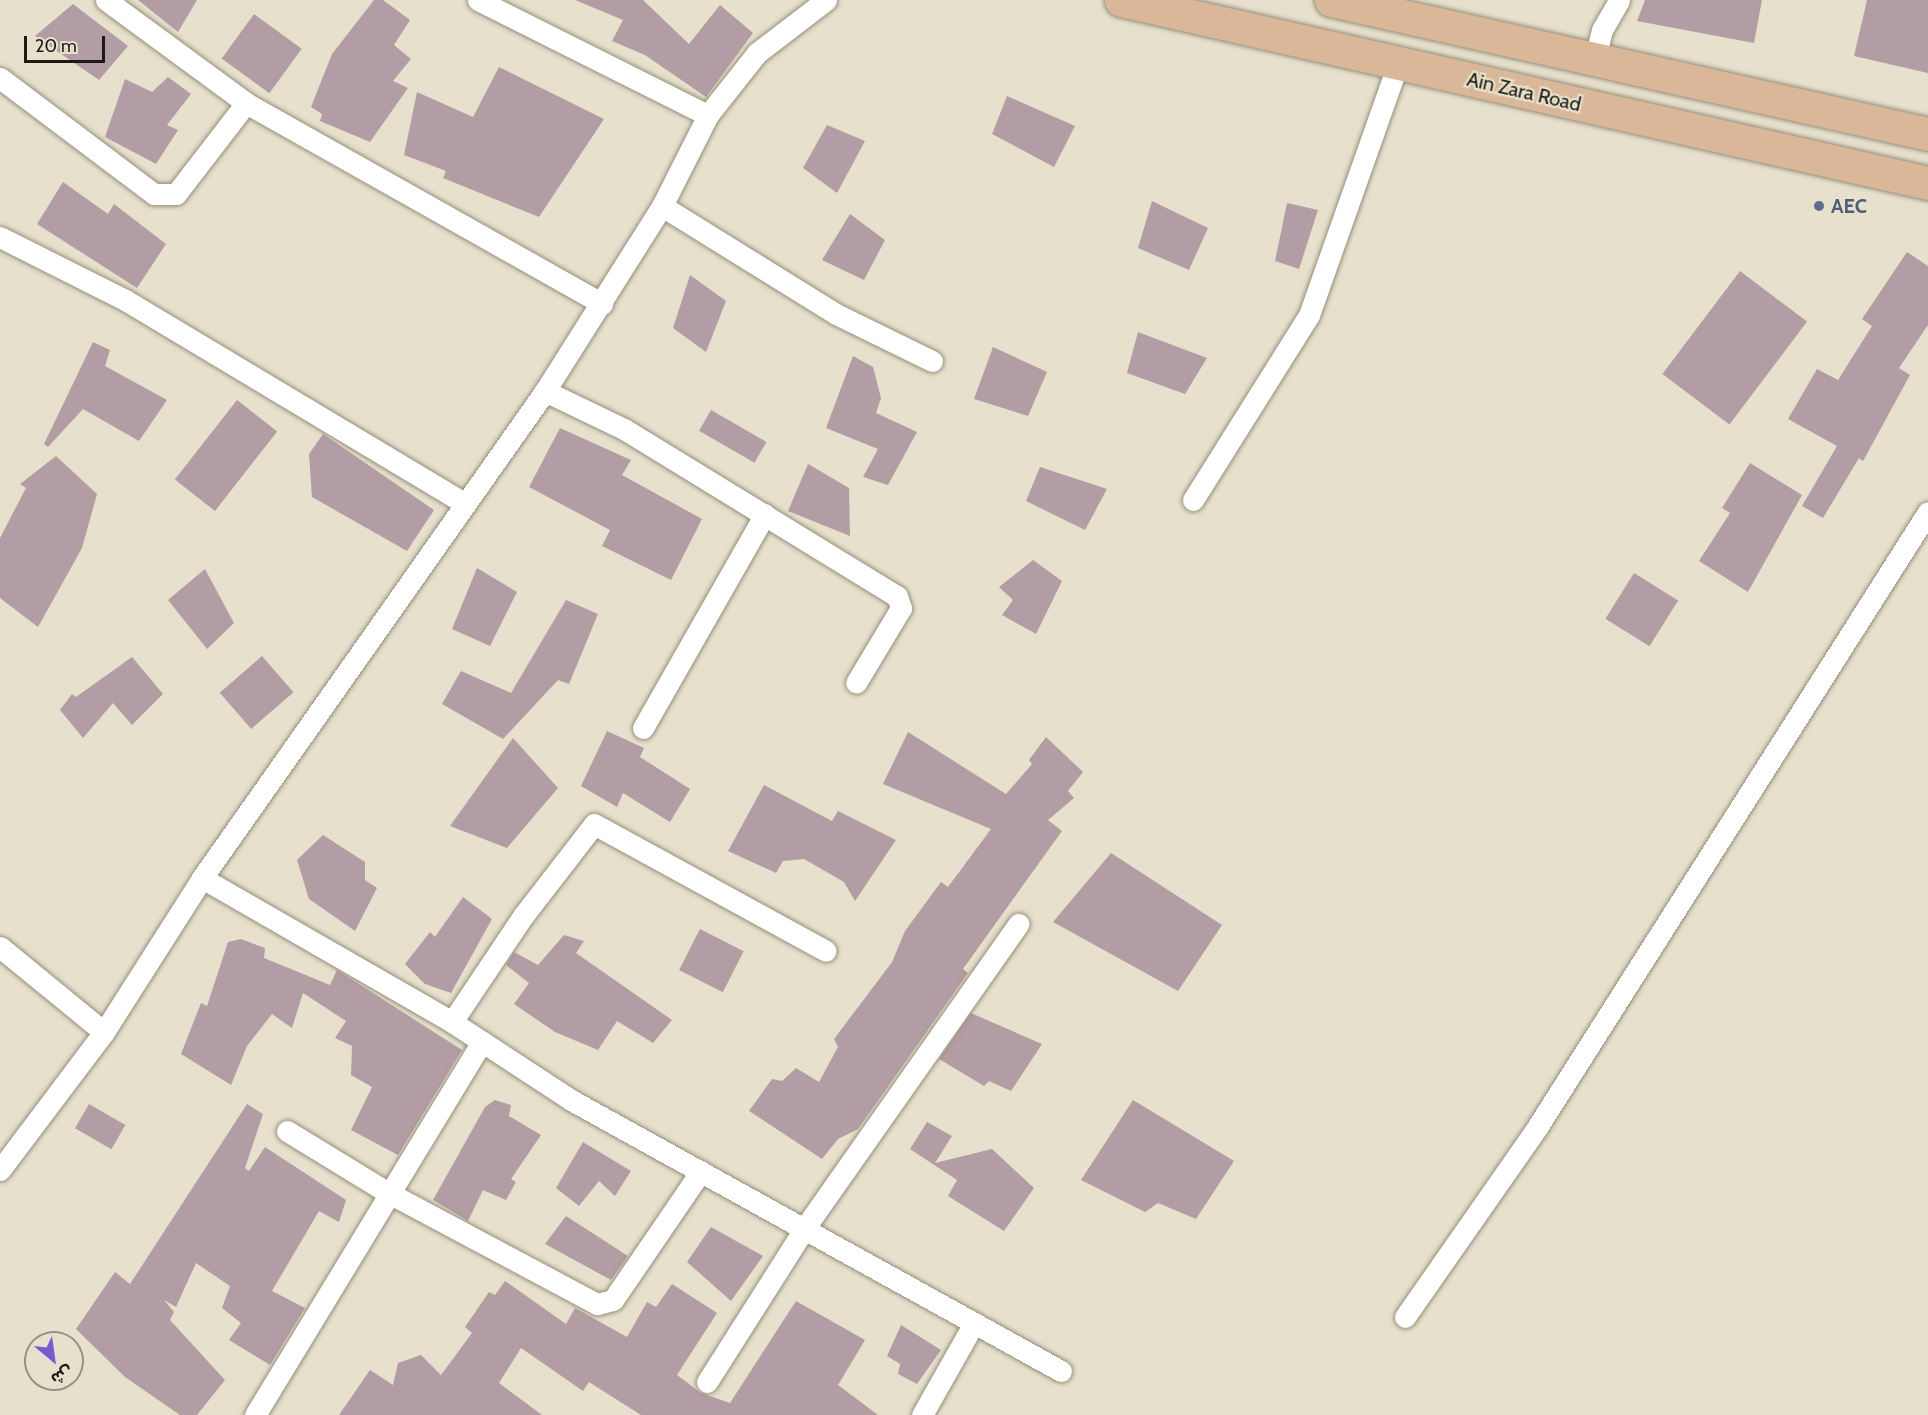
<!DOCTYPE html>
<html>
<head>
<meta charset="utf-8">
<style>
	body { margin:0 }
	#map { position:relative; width:1928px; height:1415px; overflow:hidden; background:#e7e0cc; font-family:Cabin,"Noto Sans Arabic",sans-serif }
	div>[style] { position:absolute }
	.building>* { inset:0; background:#b39da4; transform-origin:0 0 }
	.roads { filter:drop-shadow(0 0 2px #948e7b) drop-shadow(0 0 2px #948e7b) }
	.minor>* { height:21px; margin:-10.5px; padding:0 10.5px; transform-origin:10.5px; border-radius:10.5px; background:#fff }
	.primary>* { height:33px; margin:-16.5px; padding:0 16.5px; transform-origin:16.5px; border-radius:16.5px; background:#dab798 }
	.dots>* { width:16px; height:16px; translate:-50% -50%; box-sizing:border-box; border:3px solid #e7e0cc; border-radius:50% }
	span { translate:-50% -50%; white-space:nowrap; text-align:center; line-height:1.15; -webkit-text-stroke:4.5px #e7e0cc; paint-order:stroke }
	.street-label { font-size:20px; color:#1c1a12 }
	.service-label { font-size:20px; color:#4e5e75; font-weight:700 }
	.left { translate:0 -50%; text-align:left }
	.north { position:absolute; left:24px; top:1331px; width:60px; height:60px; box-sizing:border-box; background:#e7e0cc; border:2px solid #969182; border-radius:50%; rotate:151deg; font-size:16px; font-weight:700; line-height:24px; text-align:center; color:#1c1a12 }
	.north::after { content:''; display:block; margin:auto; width:21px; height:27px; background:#785ad4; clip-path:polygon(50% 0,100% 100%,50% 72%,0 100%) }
	.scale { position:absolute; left:24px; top:36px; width:81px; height:27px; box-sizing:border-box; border:3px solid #1c1a12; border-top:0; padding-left:8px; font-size:18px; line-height:21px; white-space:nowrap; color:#1c1a12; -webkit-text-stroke:4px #e7e0cc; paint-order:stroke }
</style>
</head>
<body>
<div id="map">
	<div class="building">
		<i style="clip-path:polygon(138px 0,197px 0,178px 32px)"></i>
		<i style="clip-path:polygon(374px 0,383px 0,410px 20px,394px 45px,411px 59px,393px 81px,408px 88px,370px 142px,320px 121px,322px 114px,311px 107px,332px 54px)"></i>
		<i style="clip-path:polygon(575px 0,643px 0,689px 44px,720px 5px,753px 33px,706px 97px,645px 55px,612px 41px,623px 20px)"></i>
		<i style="clip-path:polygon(1645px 0,1762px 0,1754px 43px,1637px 21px)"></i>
		<i style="clip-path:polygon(1867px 0,1928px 0,1928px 73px,1854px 56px)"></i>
		<i style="clip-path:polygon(73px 4px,128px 46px,99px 80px,35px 36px)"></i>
		<i style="left:254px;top:14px;width:59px;height:55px;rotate:36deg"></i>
		<i style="clip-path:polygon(499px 67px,604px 119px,539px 217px,443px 178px,446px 171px,404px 155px,417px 92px,473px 117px)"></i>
		<i style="clip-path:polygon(168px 77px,191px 94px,167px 125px,178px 130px,156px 164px,105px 137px,125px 79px,152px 92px)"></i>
		<i style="clip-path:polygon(1007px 96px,1075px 126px,1054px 167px,992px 134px)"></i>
		<i style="clip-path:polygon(827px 125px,865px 141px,837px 193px,803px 168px)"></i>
		<i style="clip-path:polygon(63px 182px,108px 214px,114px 204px,166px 244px,137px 288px,37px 224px)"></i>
		<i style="clip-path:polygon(1152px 201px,1208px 228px,1189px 270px,1138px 248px)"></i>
		<i style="clip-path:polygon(1287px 203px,1318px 210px,1299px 269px,1275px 261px)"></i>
		<i style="clip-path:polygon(850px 214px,885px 240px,864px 280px,822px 260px)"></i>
		<i style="clip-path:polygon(1907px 252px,1928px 266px,1928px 325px,1899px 368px,1910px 375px,1863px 461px,1859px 458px,1823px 518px,1802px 506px,1837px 446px,1788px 419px,1817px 369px,1838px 380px,1872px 326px,1862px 319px)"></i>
		<i style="left:1740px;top:271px;width:84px;height:129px;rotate:37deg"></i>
		<i style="clip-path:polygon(690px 275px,726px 301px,706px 352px,673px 328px)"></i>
		<i style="clip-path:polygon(1138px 332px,1207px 358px,1185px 394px,1127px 373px)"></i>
		<i style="clip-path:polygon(93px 342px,110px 350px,105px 366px,167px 400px,139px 441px,83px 409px,48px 447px,44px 444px)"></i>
		<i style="clip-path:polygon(993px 347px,1047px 372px,1028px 416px,974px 399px)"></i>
		<i style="clip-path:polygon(853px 356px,873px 367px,881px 398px,876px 413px,917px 432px,888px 485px,863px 477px,878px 449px,826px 428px)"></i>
		<i style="left:237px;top:400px;width:51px;height:101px;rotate:38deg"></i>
		<i style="left:711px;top:410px;width:64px;height:24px;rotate:30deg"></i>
		<i style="clip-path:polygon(560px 428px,631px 460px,622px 475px,702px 519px,671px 580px,602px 546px,610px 530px,529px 487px)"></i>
		<i style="clip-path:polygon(323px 434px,434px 510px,407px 551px,312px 497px,309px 454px)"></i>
		<i style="clip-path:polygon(56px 456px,97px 494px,82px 548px,38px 627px,0 598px,0 538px,26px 488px,20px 484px)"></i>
		<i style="clip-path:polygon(1750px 463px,1802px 495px,1748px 592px,1699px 561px,1730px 513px,1722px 508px)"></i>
		<i style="clip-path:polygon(808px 464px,849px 488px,850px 536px,788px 511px)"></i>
		<i style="clip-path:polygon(1040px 467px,1107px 489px,1085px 530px,1026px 501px)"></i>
		<i style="clip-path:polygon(1033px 560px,1062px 581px,1036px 634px,1002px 615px,1013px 600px,999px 587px)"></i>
		<i style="clip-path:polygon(477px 568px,517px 592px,490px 646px,452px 629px)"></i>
		<i style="clip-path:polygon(205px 569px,234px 623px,207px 649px,168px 600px)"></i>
		<i style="left:1634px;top:573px;width:52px;height:54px;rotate:32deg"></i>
		<i style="clip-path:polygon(566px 600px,598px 614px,569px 684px,558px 680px,503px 739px,442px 704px,461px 671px,511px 693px)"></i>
		<i style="left:262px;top:656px;width:48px;height:56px;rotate:49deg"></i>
		<i style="clip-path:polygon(132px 657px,163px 694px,132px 725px,113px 703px,83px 738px,60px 710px,72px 694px,76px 697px)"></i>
		<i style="clip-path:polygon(607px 731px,644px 748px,640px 757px,690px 789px,670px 822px,623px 793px,617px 807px,581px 786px)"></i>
		<i style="clip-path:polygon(908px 732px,1006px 794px,1032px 764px,1029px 760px,1046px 737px,1083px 772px,1068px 791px,1074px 798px,1048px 820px,1062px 831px,963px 969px,968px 973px,858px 1129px,838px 1139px,822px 1159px,749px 1111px,772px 1079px,782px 1081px,796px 1068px,819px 1082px,838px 1047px,834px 1039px,892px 962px,905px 931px,941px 882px,948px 887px,991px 829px,883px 784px)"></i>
		<i style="clip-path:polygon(513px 738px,558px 788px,507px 848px,450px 826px)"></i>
		<i style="clip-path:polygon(764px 785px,832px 821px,838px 811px,896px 840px,855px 901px,844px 882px,804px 859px,783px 861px,776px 873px,728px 851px)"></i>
		<i style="clip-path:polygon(323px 835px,365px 862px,365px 880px,377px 888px,355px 931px,309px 899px,297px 860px)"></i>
		<i style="clip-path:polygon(1111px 853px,1222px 925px,1178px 991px,1053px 922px)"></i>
		<i style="clip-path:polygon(463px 897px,492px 919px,451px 993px,425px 984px,405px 964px,430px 932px,435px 937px)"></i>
		<i style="left:700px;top:929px;width:49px;height:46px;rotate:27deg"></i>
		<i style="clip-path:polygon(564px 935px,584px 941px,576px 953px,672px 1020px,653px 1043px,617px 1021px,598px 1050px,555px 1032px,514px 1004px,529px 983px,506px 965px,514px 952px,538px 965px)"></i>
		<i style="clip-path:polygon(241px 939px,265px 948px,264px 958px,330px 985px,337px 970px,462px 1050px,398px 1155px,351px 1130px,372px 1087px,351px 1075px,352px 1046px,335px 1038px,346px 1021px,303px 993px,292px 1028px,272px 1014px,247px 1046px,231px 1085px,181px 1054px,201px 1003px,207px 1006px,228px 942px)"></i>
		<i style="clip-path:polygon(971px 1013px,1042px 1044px,1011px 1091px,989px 1081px,984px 1086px,939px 1059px)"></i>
		<i style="clip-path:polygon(495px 1100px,511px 1105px,509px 1116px,541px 1135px,511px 1179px,516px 1182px,506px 1200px,483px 1190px,468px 1221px,433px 1200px,485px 1107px)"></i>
		<i style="clip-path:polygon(1133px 1100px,1234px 1161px,1196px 1219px,1158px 1203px,1145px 1212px,1081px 1180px)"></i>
		<i style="left:89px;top:1104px;width:42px;height:28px;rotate:30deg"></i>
		<i style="clip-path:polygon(247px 1104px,263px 1114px,245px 1168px,249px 1171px,265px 1147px,346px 1200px,339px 1222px,319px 1211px,272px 1291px,305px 1308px,270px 1365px,229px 1340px,241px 1323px,222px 1308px,230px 1286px,196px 1263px,176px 1307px,164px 1300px,174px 1312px,170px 1320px,225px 1380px,197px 1415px,180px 1415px,125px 1377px,76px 1329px,115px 1272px,130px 1284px)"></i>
		<i style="clip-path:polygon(927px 1122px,952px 1136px,935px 1163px,992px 1149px,1034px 1188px,1004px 1231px,948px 1196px,957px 1180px,910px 1149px)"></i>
		<i style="clip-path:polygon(583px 1142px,631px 1171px,615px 1196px,599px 1181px,579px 1206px,556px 1188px)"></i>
		<i style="clip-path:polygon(566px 1216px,628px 1256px,611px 1280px,545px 1244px)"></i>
		<i style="clip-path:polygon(711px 1227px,763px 1256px,731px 1301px,687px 1262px)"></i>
		<i style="clip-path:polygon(505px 1281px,566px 1324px,575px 1308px,627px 1337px,647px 1302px,656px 1307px,672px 1284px,717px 1313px,677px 1375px,701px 1393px,730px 1403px,796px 1301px,865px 1340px,838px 1385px,878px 1415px,641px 1415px,589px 1382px,583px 1391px,521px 1348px,499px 1383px,542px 1415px,339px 1415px,370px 1370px,393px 1385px,398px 1363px,421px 1355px,441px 1375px,472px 1333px,465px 1327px,489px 1292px,495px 1295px)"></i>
		<i style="clip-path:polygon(901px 1325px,941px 1350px,917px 1384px,898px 1374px,900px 1364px,887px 1356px)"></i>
	</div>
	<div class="roads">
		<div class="minor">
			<i style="left:106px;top:0;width:174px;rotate:36.3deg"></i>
			<i style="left:246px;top:103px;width:409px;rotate:29.4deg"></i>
			<i style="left:478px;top:0;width:257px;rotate:26.6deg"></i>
			<i style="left:1595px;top:58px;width:29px;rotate:-76deg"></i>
			<i style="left:1602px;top:30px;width:34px;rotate:-60deg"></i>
			<i style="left:0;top:78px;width:193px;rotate:37deg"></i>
			<i style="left:154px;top:194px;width:22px"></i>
			<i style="left:176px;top:194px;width:115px;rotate:-52.4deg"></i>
			<i style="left:662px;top:206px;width:205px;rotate:31.8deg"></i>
			<i style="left:836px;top:314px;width:107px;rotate:26.1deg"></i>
			<i style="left:0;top:237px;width:140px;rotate:26.7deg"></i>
			<i style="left:125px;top:300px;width:393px;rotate:30.9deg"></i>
			<i style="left:545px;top:391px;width:88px;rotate:25.7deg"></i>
			<i style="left:624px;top:429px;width:320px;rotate:31.5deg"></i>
			<i style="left:897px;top:596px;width:13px;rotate:72deg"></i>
			<i style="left:901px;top:608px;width:87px;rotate:121deg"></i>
			<i style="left:1193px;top:500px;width:218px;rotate:-57.9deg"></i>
			<i style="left:1309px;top:315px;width:266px;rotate:-70.5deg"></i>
			<i style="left:643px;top:728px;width:246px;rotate:-60.3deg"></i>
			<i style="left:202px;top:878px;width:289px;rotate:29.9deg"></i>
			<i style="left:452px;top:1022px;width:142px;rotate:33.2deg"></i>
			<i style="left:571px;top:1100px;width:560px;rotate:28.95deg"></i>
			<i style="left:0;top:947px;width:134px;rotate:39.3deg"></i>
			<i style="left:452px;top:1022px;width:128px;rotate:-56.2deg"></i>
			<i style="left:523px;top:916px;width:116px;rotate:-52.3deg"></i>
			<i style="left:594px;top:824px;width:264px;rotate:28.7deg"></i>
			<i style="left:287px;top:1131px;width:117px;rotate:31.4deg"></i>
			<i style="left:387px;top:1192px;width:238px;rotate:28.1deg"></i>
			<i style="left:597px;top:1304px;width:16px;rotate:-14deg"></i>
			<i style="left:613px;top:1300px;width:156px;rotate:-55.7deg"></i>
			<i style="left:0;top:1170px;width:173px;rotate:-53deg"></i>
			<i style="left:104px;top:1032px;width:183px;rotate:-57.5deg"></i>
			<i style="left:202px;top:878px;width:596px;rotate:-54.84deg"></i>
			<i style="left:545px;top:391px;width:219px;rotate:-57.7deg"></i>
			<i style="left:662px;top:206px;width:102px;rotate:-63.2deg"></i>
			<i style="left:708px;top:115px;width:79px;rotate:-51.7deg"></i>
			<i style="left:757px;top:53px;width:87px;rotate:-37.5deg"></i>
			<i style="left:1405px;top:1317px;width:233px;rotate:-55.1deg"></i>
			<i style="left:1538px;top:1126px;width:727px;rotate:-57.58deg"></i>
			<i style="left:707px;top:1382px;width:181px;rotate:-57.6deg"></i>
			<i style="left:804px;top:1229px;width:373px;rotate:-54.9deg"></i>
			<i style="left:255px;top:1415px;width:437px;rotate:-58.7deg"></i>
			<i style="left:922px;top:1415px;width:106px;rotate:-60.5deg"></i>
		</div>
		<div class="primary">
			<i style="left:1121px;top:0;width:827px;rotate:12.78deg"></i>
			<i style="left:1331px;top:0;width:612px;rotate:12.65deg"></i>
		</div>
	</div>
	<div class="dots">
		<i style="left:1819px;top:206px;background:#5c6f8a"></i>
	</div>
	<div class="street-label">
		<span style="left:1524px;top:92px;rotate:13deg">Ain Zara Road</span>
	</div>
	<div class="service-label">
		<span class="left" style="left:1831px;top:206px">AEC</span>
	</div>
	<div class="north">ش</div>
	<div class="scale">20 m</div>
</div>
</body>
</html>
